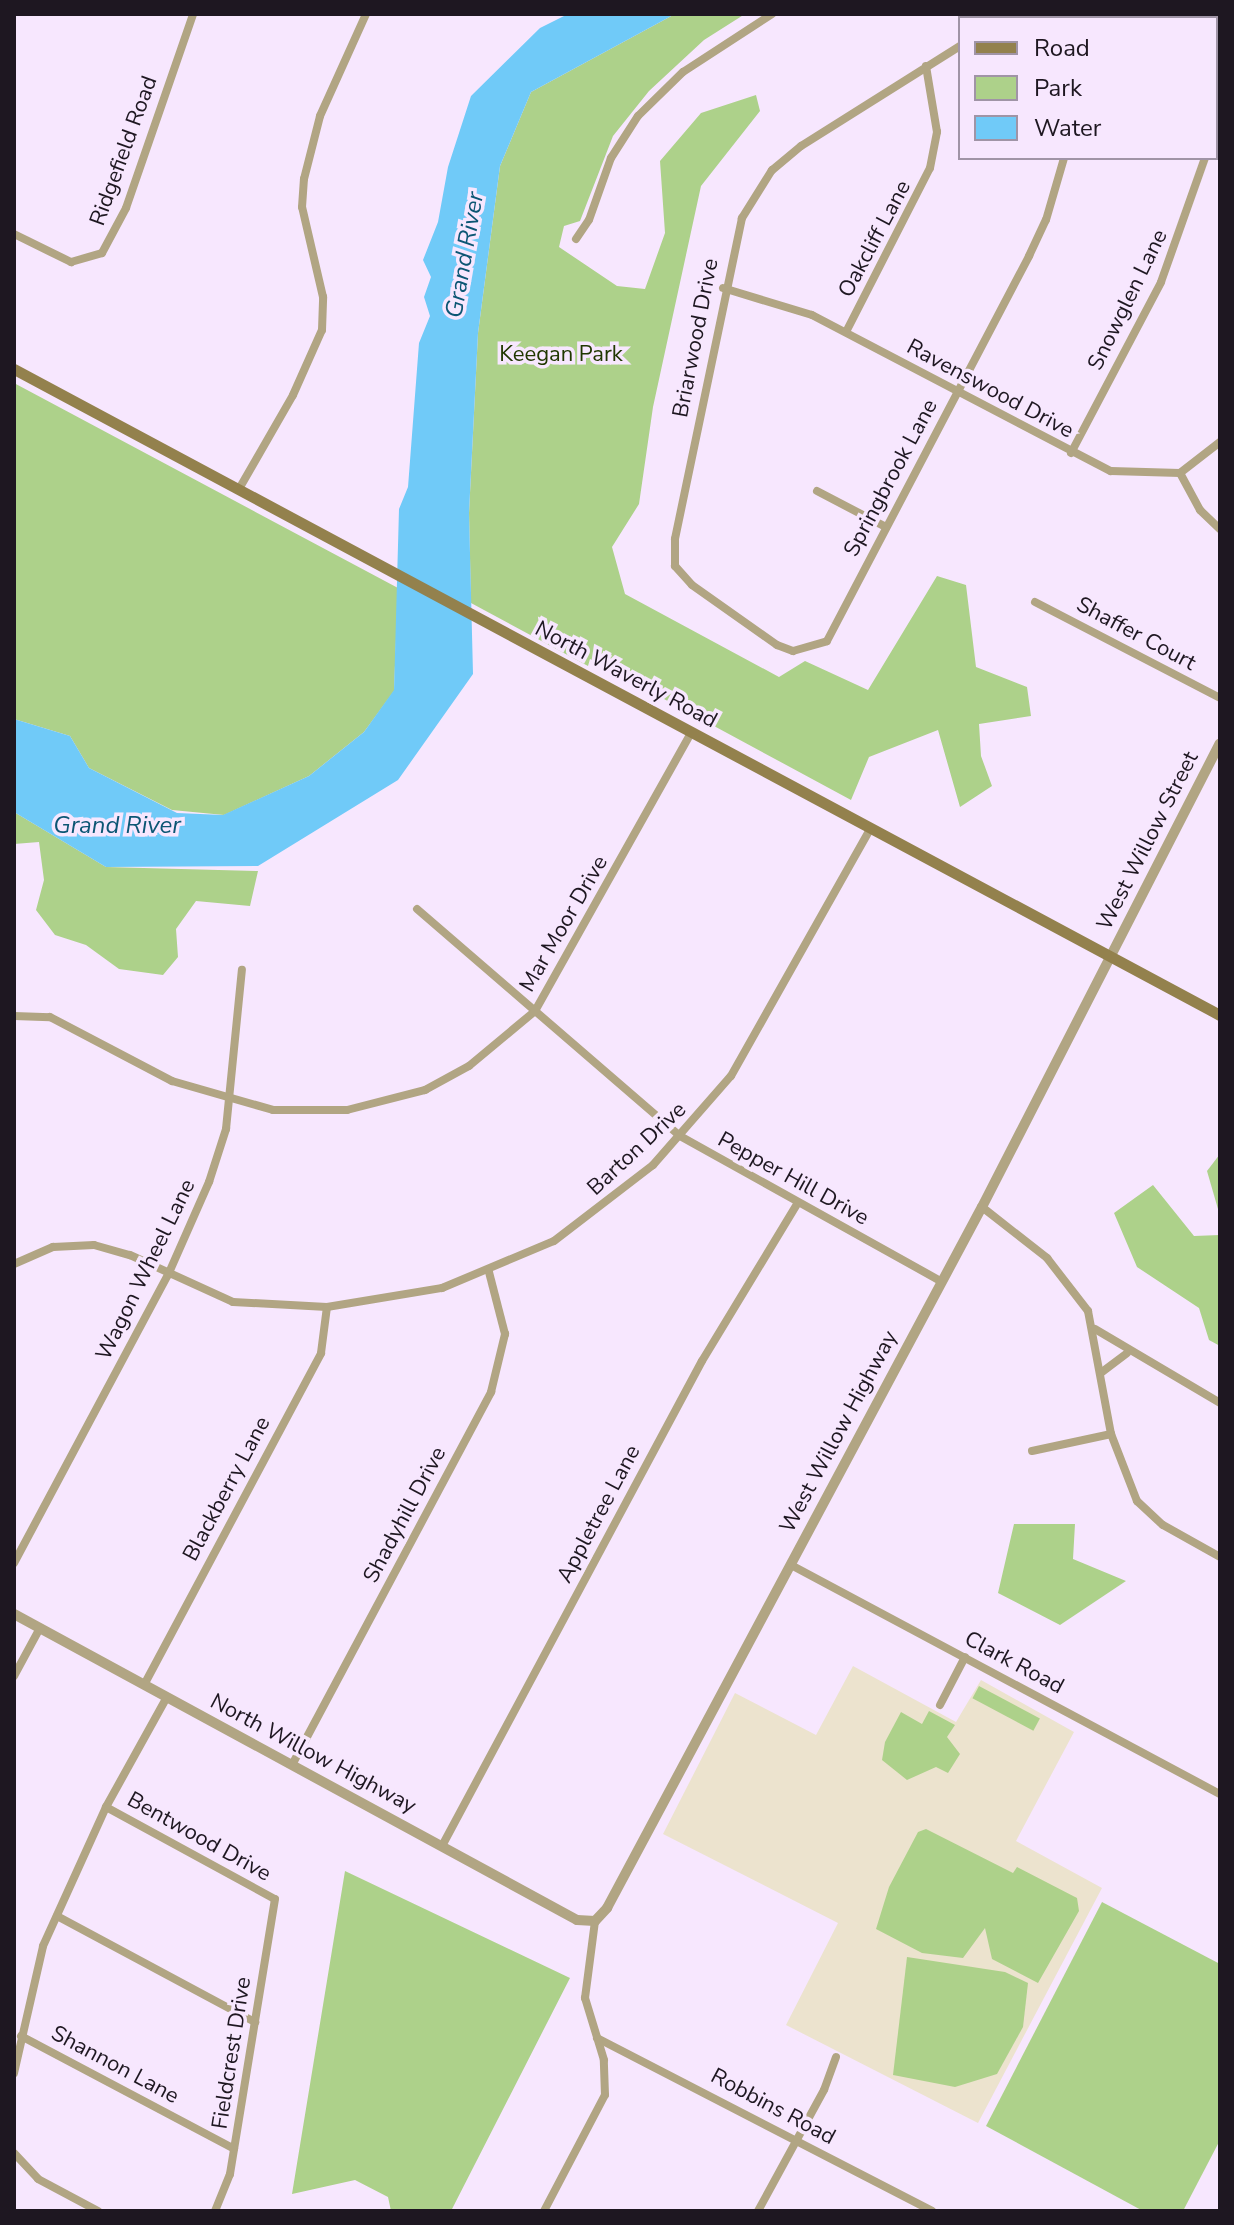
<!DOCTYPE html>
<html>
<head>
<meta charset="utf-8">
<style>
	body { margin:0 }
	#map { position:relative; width:1234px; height:2225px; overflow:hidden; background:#f7e7fe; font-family:"Nunito Sans",sans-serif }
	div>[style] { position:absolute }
	.education>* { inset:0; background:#ece3ce }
	.green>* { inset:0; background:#add18a; transform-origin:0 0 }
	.water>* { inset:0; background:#70caf8 }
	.minor>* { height:8px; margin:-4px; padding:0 4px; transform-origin:4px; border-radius:4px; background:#b1a583 }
	.tertiary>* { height:10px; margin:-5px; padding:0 5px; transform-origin:5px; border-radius:5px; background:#b1a583 }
	.secondary>* { height:11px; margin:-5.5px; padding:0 5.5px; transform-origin:5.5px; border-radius:5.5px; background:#93814d }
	span { translate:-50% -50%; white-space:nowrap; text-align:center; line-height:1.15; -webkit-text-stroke:7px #f7e7fe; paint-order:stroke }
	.street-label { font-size:22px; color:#1e1721 }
	.park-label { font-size:22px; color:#203700 }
	.water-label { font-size:24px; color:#0c5674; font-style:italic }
	.frame { position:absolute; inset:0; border:16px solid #1e1721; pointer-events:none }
	.legend { position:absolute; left:958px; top:16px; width:260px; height:144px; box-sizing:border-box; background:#f7e7fe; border:2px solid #a094a6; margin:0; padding:10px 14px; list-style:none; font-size:24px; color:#1e1721 }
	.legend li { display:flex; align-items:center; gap:16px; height:40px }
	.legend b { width:40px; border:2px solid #a094a6 }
</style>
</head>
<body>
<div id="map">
	<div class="education">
		<i style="clip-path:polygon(853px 1666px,956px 1722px,981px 1680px,1074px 1732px,1016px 1841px,1102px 1888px,978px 2123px,786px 2025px,838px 1923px,663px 1834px,735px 1693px,816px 1735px)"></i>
	</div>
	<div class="green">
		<i style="clip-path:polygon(675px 14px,745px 14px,704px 40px,649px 91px,613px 136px,580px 221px,564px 226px,559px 247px,617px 286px,645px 289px,665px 233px,660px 161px,701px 113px,756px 95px,760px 111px,701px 186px,653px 407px,639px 504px,612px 547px,625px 594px,779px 677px,805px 661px,868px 690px,937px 576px,966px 585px,976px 667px,1027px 687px,1031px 716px,979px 724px,981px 756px,992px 786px,960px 807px,938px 730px,869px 757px,851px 800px,590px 659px,588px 666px,471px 603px,469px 513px,478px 333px,500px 166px,531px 92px)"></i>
		<i style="clip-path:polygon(14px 383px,398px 588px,394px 691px,364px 732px,309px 776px,224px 815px,172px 810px,89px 768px,70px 736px,14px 719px)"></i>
		<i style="clip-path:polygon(14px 812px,106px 867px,258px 871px,250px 906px,196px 901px,176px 929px,178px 957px,163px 975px,119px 969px,86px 945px,55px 935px,36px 910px,44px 880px,39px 842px,14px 844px)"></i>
		<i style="clip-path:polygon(1220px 1154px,1220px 1216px,1207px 1171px)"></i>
		<i style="clip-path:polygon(1153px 1185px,1194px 1236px,1220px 1235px,1220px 1346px,1209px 1340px,1199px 1308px,1137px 1267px,1114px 1213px)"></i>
		<i style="clip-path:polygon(1014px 1524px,1075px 1524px,1073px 1559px,1126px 1581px,1060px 1625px,998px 1593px)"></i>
		<i style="left:979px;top:1686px;width:69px;height:14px;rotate:28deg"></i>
		<i style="clip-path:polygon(929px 1711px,955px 1725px,947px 1737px,960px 1754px,948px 1773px,936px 1767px,907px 1780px,882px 1760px,885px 1742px,901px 1712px,922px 1724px)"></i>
		<i style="clip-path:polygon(926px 1829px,1013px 1873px,1017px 1867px,1077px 1898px,1079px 1911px,1038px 1983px,992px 1959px,985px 1928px,963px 1958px,922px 1953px,876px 1929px,889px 1887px,918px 1832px)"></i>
		<i style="clip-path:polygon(345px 1871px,570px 1978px,451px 2211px,391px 2211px,388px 2197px,355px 2180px,292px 2194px)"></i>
		<i style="clip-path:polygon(1102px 1902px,1220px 1964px,1220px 2140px,1183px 2211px,1143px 2211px,986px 2126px)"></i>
		<i style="clip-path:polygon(907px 1957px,1005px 1972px,1028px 1983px,1023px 2027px,997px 2074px,955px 2087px,893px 2075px)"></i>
	</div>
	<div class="water">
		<i style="clip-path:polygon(568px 14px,675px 14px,531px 92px,500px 166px,478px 333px,469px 513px,473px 674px,398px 780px,258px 866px,106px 867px,14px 812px,14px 719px,70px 736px,89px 768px,177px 813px,223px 815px,309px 776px,364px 732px,394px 690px,399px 509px,408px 487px,419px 343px,430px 316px,424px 297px,431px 277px,423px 260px,438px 222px,448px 167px,471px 96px,540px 28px)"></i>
	</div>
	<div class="minor">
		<i style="left:1062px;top:14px;width:4px;rotate:76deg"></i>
		<i style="left:1014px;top:18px;width:10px;rotate:-24deg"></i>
		<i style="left:960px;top:46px;width:188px;rotate:147.8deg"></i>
		<i style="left:801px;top:146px;width:38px;rotate:140deg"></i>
		<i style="left:772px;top:170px;width:57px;rotate:122deg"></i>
		<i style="left:742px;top:218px;width:328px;rotate:101.8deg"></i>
		<i style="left:675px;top:539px;width:27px;rotate:90deg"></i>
		<i style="left:675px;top:566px;width:25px;rotate:48deg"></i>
		<i style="left:692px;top:585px;width:104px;rotate:35.2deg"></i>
		<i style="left:777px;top:645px;width:17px;rotate:21deg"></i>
		<i style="left:793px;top:651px;width:35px;rotate:-16deg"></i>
		<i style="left:827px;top:641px;width:435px;rotate:-62.3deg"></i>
		<i style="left:1029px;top:256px;width:40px;rotate:-65deg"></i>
		<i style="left:1046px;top:220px;width:65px;rotate:-73.8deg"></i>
		<i style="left:1216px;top:104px;width:27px;rotate:-82deg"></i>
		<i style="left:14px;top:234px;width:64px;rotate:26.2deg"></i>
		<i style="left:71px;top:262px;width:32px;rotate:-16deg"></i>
		<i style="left:102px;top:253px;width:51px;rotate:-61.9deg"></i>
		<i style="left:126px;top:208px;width:205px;rotate:-70.9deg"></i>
		<i style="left:576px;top:239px;width:23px;rotate:-56deg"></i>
		<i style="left:589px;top:220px;width:66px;rotate:-70.5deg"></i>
		<i style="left:611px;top:158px;width:50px;rotate:-57.3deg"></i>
		<i style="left:638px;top:116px;width:63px;rotate:-44.4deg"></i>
		<i style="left:683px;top:72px;width:106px;rotate:-33.1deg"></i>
		<i style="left:723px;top:288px;width:93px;rotate:16.9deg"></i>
		<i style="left:812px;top:315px;width:337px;rotate:27.6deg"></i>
		<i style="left:1111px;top:471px;width:69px;rotate:1.7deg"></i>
		<i style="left:1180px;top:473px;width:51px;rotate:-37.8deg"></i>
		<i style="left:846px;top:332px;width:184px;rotate:-62.9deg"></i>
		<i style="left:930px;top:168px;width:37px;rotate:-79deg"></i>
		<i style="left:937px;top:132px;width:67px;rotate:-99.5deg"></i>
		<i style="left:1071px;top:453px;width:193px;rotate:-62.2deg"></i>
		<i style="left:1161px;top:282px;width:132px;rotate:-70.5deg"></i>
		<i style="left:1180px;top:473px;width:42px;rotate:61.6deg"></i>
		<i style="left:1200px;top:510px;width:28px;rotate:44deg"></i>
		<i style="left:239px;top:489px;width:108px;rotate:-60.1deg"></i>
		<i style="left:293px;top:395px;width:71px;rotate:-66deg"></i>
		<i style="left:322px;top:330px;width:33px;rotate:-88deg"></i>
		<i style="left:323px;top:297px;width:92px;rotate:-103.1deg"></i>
		<i style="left:302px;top:207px;width:28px;rotate:-86deg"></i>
		<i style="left:304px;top:179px;width:65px;rotate:-75.7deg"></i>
		<i style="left:320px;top:116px;width:112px;rotate:-65.7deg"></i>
		<i style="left:817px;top:491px;width:78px;rotate:27.6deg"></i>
		<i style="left:1035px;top:602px;width:208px;rotate:27.4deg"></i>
		<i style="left:417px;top:909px;width:347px;rotate:40.8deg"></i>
		<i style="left:680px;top:1136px;width:299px;rotate:29.1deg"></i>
		<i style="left:14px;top:1016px;width:36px;rotate:2deg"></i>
		<i style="left:50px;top:1017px;width:138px;rotate:27.7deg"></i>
		<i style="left:172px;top:1081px;width:105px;rotate:16deg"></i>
		<i style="left:273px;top:1110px;width:74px"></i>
		<i style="left:347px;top:1110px;width:81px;rotate:-14.4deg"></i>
		<i style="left:425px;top:1090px;width:50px;rotate:-28.6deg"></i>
		<i style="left:469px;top:1066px;width:86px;rotate:-39.8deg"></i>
		<i style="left:535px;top:1011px;width:319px;rotate:-60.7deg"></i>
		<i style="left:982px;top:1207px;width:83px;rotate:38.1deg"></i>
		<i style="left:1047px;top:1258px;width:67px;rotate:52.3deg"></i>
		<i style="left:1088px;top:1311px;width:125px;rotate:79.4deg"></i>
		<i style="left:1111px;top:1434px;width:72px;rotate:68.8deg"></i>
		<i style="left:1137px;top:1501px;width:35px;rotate:43deg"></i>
		<i style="left:1163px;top:1525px;width:65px;rotate:29.3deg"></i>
		<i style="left:14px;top:1264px;width:43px;rotate:-23.6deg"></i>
		<i style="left:53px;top:1247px;width:41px;rotate:-2.8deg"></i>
		<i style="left:94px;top:1245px;width:37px;rotate:16deg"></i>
		<i style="left:130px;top:1255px;width:113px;rotate:24.5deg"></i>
		<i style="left:233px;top:1302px;width:94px;rotate:3deg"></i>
		<i style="left:327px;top:1307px;width:117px;rotate:-9.4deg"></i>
		<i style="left:442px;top:1288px;width:121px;rotate:-22.8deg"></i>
		<i style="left:554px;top:1241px;width:125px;rotate:-37.5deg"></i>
		<i style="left:653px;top:1165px;width:118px;rotate:-48.8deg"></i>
		<i style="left:731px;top:1076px;width:285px;rotate:-60.6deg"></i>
		<i style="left:1095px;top:1329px;width:145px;rotate:30.6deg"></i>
		<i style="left:1102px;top:1372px;width:31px;rotate:-37deg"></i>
		<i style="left:1032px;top:1451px;width:81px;rotate:-12.1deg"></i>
		<i style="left:14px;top:1563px;width:327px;rotate:-61.9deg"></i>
		<i style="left:168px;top:1275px;width:102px;rotate:-66.2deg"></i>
		<i style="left:209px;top:1182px;width:56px;rotate:-72.2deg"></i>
		<i style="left:226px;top:1129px;width:160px;rotate:-84.3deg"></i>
		<i style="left:791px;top:1565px;width:486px;rotate:28.1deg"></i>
		<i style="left:14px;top:1676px;width:55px;rotate:-61.6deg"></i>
		<i style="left:144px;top:1685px;width:376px;rotate:-61.9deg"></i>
		<i style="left:321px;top:1353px;width:46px;rotate:-82.6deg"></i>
		<i style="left:940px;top:1705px;width:54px;rotate:-62.5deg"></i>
		<i style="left:292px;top:1765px;width:423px;rotate:-61.9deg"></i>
		<i style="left:491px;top:1392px;width:60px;rotate:-76.4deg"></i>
		<i style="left:505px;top:1334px;width:64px;rotate:-104.5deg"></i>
		<i style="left:106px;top:1807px;width:192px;rotate:28.6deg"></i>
		<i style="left:275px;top:1899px;width:279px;rotate:99.3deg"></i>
		<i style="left:230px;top:2174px;width:40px;rotate:112deg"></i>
		<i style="left:442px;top:1846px;width:550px;rotate:-61.81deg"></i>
		<i style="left:702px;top:1361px;width:184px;rotate:-58.8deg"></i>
		<i style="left:57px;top:1916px;width:225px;rotate:28.2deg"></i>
		<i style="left:21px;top:2036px;width:241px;rotate:27.9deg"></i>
		<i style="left:597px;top:2038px;width:377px;rotate:27.3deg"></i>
		<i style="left:14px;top:2073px;width:130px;rotate:-77.1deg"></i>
		<i style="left:43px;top:1946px;width:153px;rotate:-65.6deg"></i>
		<i style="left:106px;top:1807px;width:126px;rotate:-61deg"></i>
		<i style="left:14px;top:2153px;width:35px;rotate:47deg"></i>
		<i style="left:38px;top:2179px;width:68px;rotate:28.1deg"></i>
		<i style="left:544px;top:2211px;width:131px;rotate:-62.3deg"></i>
		<i style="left:605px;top:2095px;width:35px;rotate:-92deg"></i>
		<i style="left:604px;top:2060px;width:65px;rotate:-107deg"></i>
		<i style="left:585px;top:1998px;width:78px;rotate:-82.6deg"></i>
		<i style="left:758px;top:2211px;width:138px;rotate:-61.4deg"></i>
		<i style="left:824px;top:2090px;width:35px;rotate:-70deg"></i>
	</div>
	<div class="tertiary">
		<i style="left:14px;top:1614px;width:641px;rotate:28.52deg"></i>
		<i style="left:577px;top:1920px;width:18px;rotate:3deg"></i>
		<i style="left:595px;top:1921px;width:18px;rotate:-47deg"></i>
		<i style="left:607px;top:1908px;width:795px;rotate:-61.86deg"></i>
		<i style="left:982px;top:1207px;width:521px;rotate:-62.85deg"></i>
	</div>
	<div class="secondary">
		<i style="left:14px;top:369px;width:1368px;rotate:28.18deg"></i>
	</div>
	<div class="street-label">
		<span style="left:124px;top:151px;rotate:-70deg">Ridgefield Road</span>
		<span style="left:875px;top:239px;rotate:-62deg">Oakcliff Lane</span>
		<span style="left:1128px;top:300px;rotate:-64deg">Snowglen Lane</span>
		<span style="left:696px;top:338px;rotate:-79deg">Briarwood Drive</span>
		<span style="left:990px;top:389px;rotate:28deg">Ravenswood Drive</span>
		<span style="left:891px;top:478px;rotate:-62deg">Springbrook Lane</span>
		<span style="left:1136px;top:634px;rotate:28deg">Shaffer Court</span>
		<span style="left:626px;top:675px;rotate:28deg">North Waverly Road</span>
		<span style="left:1148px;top:841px;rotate:-63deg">West Willow Street</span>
		<span style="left:564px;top:924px;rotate:-60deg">Mar Moor Drive</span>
		<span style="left:637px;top:1149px;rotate:-43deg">Barton Drive</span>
		<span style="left:793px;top:1179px;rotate:29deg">Pepper Hill Drive</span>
		<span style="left:146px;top:1270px;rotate:-64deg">Wagon Wheel Lane</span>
		<span style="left:839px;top:1432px;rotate:-62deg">West Willow Highway</span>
		<span style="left:227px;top:1489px;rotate:-62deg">Blackberry Lane</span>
		<span style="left:599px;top:1514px;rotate:-62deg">Appletree Lane</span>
		<span style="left:405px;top:1515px;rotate:-62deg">Shadyhill Drive</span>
		<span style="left:1014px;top:1663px;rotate:28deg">Clark Road</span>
		<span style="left:313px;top:1754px;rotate:28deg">North Willow Highway</span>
		<span style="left:199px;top:1837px;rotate:29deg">Bentwood Drive</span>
		<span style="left:232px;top:2053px;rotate:-81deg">Fieldcrest Drive</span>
		<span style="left:115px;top:2065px;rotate:28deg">Shannon Lane</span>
		<span style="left:773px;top:2107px;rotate:28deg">Robbins Road</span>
	</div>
	<div class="park-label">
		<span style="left:561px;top:355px">Keegan Park</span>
	</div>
	<div class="water-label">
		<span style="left:465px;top:255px;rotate:-80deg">Grand River</span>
		<span style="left:117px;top:826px">Grand River</span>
	</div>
	<div class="frame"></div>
	<ul class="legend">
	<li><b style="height:10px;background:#93814d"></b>Road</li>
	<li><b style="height:22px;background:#add18a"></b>Park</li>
	<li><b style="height:22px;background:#70caf8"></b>Water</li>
	</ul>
</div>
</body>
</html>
